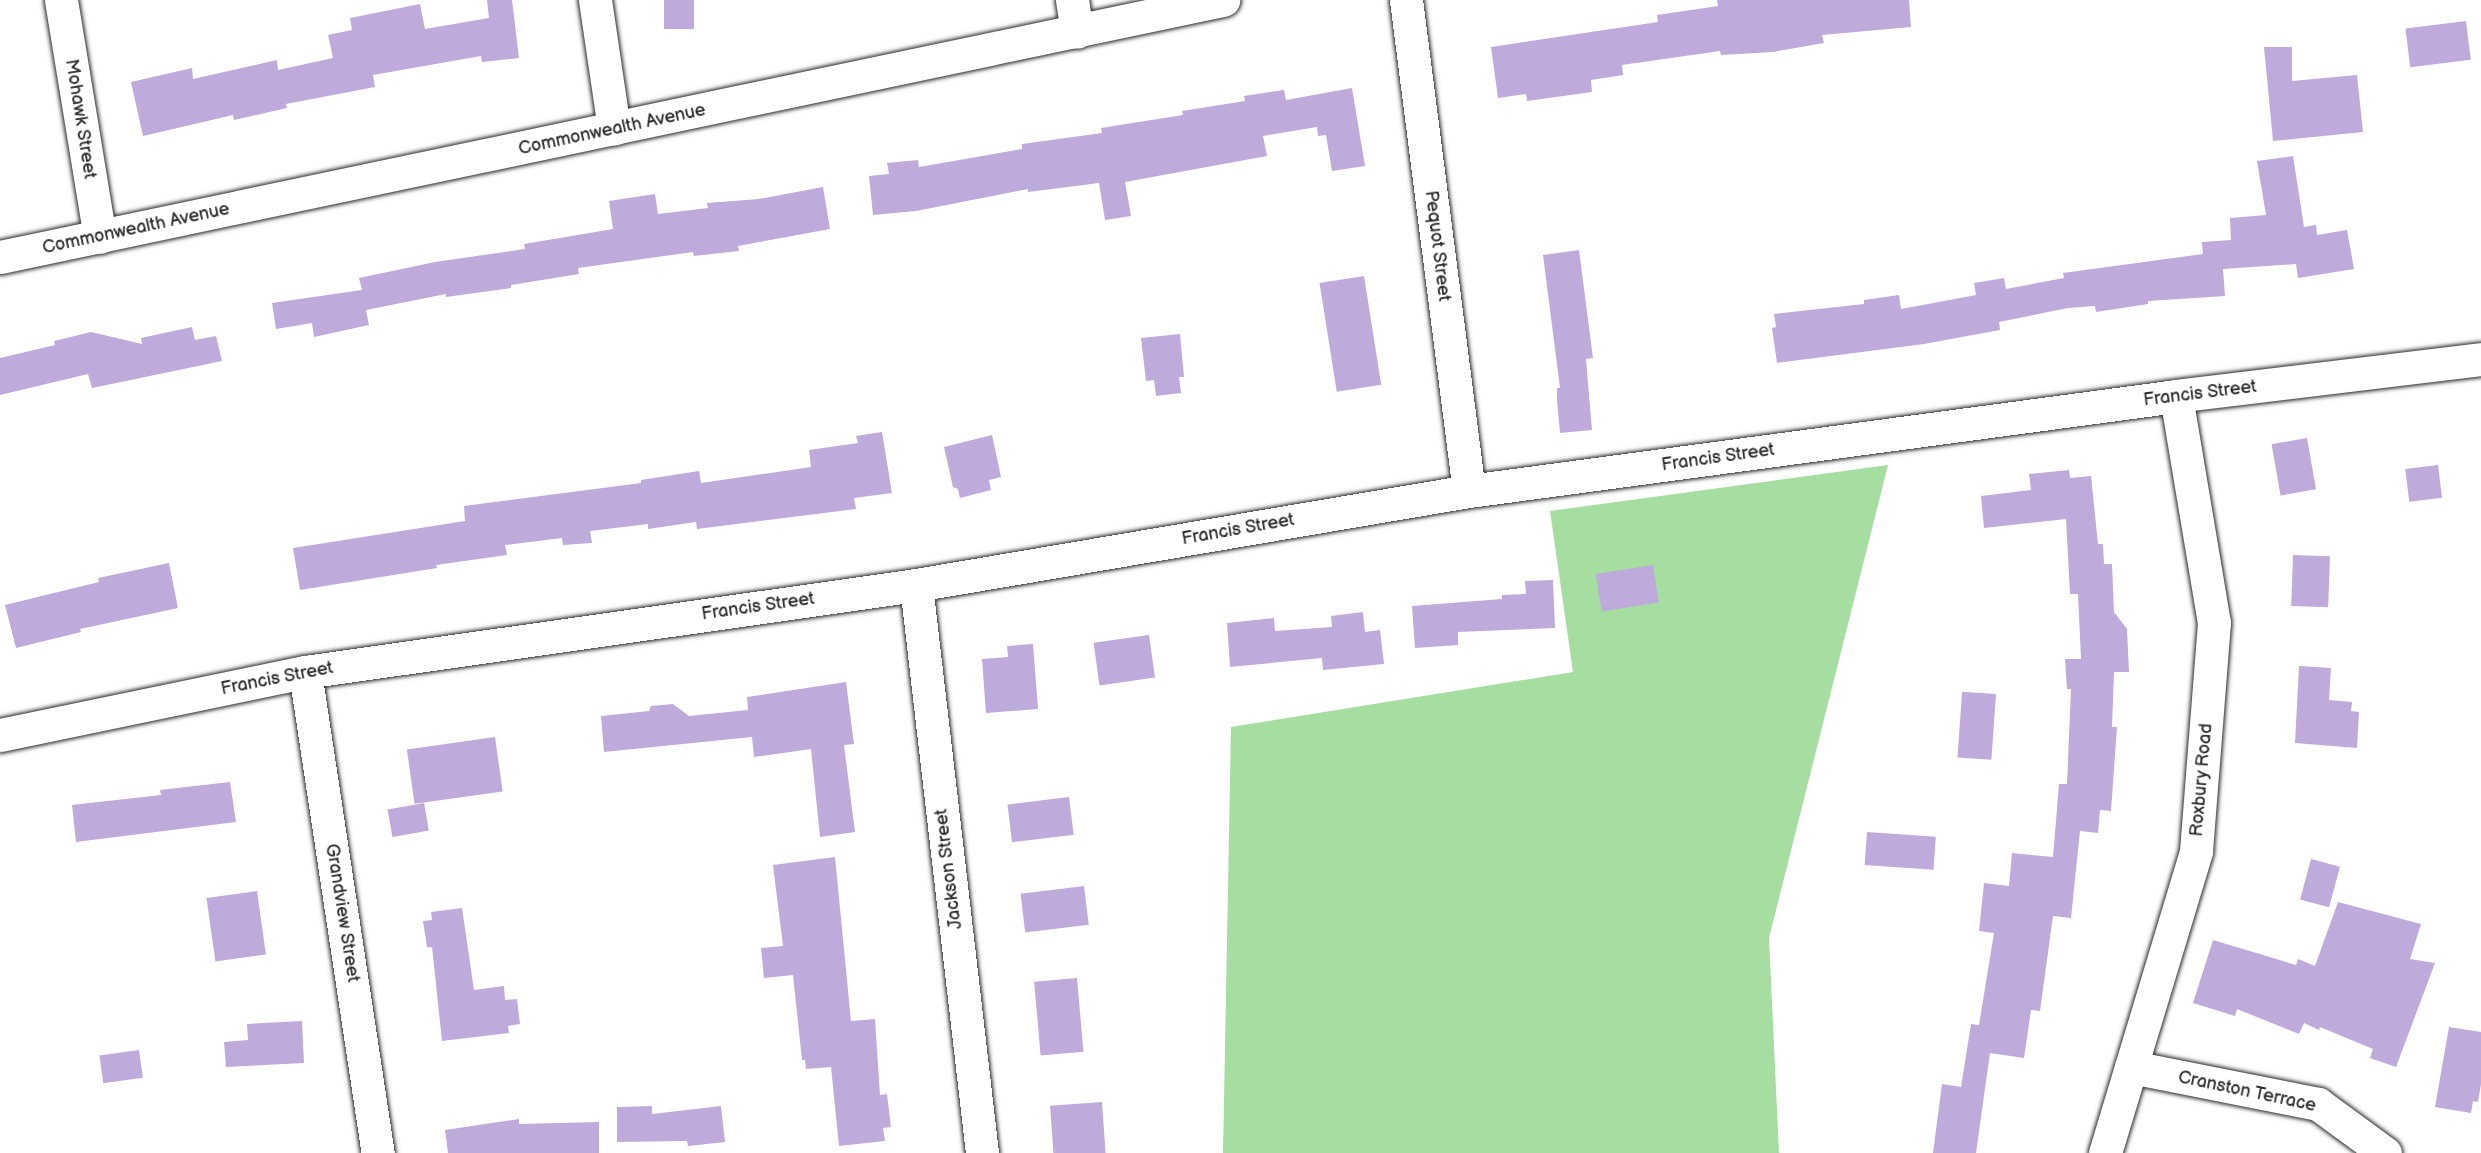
<!DOCTYPE html>
<html>
<head>
<meta charset="utf-8">
<style>
	body { margin:0 }
	#map { position:relative; width:2481px; height:1153px; overflow:hidden; background:#fff; font-family:"Balsamiq Sans",sans-serif }
	div>[style] { position:absolute }
	.green>* { inset:0; background:#a6dda1 }
	.building>* { inset:0; background:#bfabdb; transform-origin:0 0 }
	.roads { filter:drop-shadow(0 0 2px #2b2b2b) drop-shadow(0 0 2px #2b2b2b) }
	.minor>* { height:33px; margin:-16.5px; padding:0 16.5px; transform-origin:16.5px; border-radius:16.5px; background:#fff }
	span { translate:-50% -50%; white-space:nowrap; text-align:center; line-height:1.15; -webkit-text-stroke:6px #fff; paint-order:stroke }
	.street-label { font-size:18px; color:#2b2b2b }
</style>
</head>
<body>
<div id="map">
	<div class="green">
		<i style="clip-path:polygon(1888px 465px,1769px 938px,1779px 1153px,1223px 1153px,1231px 727px,1573px 672px,1550px 511px)"></i>
	</div>
	<div class="building">
		<i style="clip-path:polygon(487px 0,512px 0,519px 58px,482px 62px,481px 56px,373px 75px,375px 87px,286px 104px,287px 108px,234px 120px,233px 115px,143px 136px,131px 82px,192px 68px,193px 79px,277px 60px,278px 70px,333px 58px,328px 35px,352px 30px,350px 18px,420px 4px,425px 29px,489px 18px)"></i>
		<i style="left:664px;top:0;width:30px;height:29px"></i>
		<i style="clip-path:polygon(1717px 0,1909px 0,1911px 27px,1822px 35px,1824px 43px,1773px 52px,1721px 55px,1720px 51px,1622px 65px,1623px 75px,1591px 80px,1592px 92px,1527px 101px,1526px 94px,1498px 98px,1491px 47px,1658px 22px,1657px 15px,1718px 6px)"></i>
		<i style="left:2466px;top:21px;width:39px;height:61px;rotate:83deg"></i>
		<i style="clip-path:polygon(2264px 47px,2292px 47px,2292px 81px,2357px 75px,2363px 132px,2273px 141px)"></i>
		<i style="clip-path:polygon(1352px 88px,1365px 166px,1332px 171px,1326px 135px,1318px 136px,1317px 127px,1263px 136px,1267px 156px,1125px 182px,1131px 216px,1105px 220px,1099px 183px,1028px 192px,1028px 189px,916px 211px,873px 215px,869px 176px,889px 174px,887px 163px,918px 160px,919px 167px,1022px 149px,1022px 144px,1102px 133px,1101px 128px,1183px 115px,1182px 111px,1245px 101px,1244px 96px,1284px 90px,1286px 100px)"></i>
		<i style="clip-path:polygon(2293px 156px,2304px 227px,2316px 225px,2317px 235px,2347px 230px,2354px 269px,2298px 278px,2296px 264px,2223px 269px,2225px 296px,2148px 301px,2148px 304px,2096px 312px,2095px 306px,2068px 308px,1999px 322px,2000px 330px,1924px 344px,1777px 363px,1772px 328px,1776px 327px,1774px 314px,1864px 304px,1864px 300px,1899px 295px,1901px 309px,1976px 295px,1974px 283px,2004px 278px,2006px 289px,2064px 278px,2063px 273px,2203px 254px,2202px 242px,2231px 240px,2230px 218px,2266px 215px,2257px 161px)"></i>
		<i style="clip-path:polygon(823px 187px,830px 229px,738px 246px,739px 251px,694px 256px,693px 252px,578px 268px,579px 274px,511px 285px,511px 288px,446px 297px,446px 294px,366px 310px,369px 325px,314px 337px,312px 323px,276px 329px,272px 303px,362px 290px,359px 278px,435px 262px,525px 249px,524px 244px,613px 229px,609px 201px,655px 194px,658px 214px,708px 208px,707px 203px,759px 199px)"></i>
		<i style="clip-path:polygon(1579px 250px,1593px 358px,1586px 359px,1592px 430px,1560px 433px,1557px 399px,1557px 388px,1560px 388px,1543px 255px)"></i>
		<i style="left:1364px;top:276px;width:110px;height:45px;rotate:81deg"></i>
		<i style="clip-path:polygon(192px 327px,195px 340px,216px 336px,222px 361px,92px 388px,88px 374px,0 395px,0 358px,55px 345px,54px 341px,91px 332px,142px 344px,141px 338px)"></i>
		<i style="clip-path:polygon(1180px 334px,1184px 377px,1179px 377px,1181px 393px,1156px 396px,1154px 380px,1146px 381px,1141px 338px)"></i>
		<i style="clip-path:polygon(882px 432px,892px 493px,854px 498px,856px 509px,697px 529px,696px 522px,648px 529px,648px 524px,590px 531px,592px 543px,563px 545px,562px 538px,505px 545px,507px 555px,436px 565px,437px 568px,300px 590px,293px 548px,465px 521px,464px 506px,641px 483px,641px 480px,699px 471px,701px 483px,811px 467px,809px 450px,858px 443px,856px 436px)"></i>
		<i style="clip-path:polygon(992px 435px,1001px 477px,989px 480px,991px 490px,960px 498px,958px 489px,953px 487px,944px 447px)"></i>
		<i style="left:2307px;top:438px;width:52px;height:36px;rotate:80deg"></i>
		<i style="left:2438px;top:465px;width:33px;height:33px;rotate:83deg"></i>
		<i style="clip-path:polygon(2069px 470px,2070px 478px,2091px 476px,2098px 544px,2103px 544px,2104px 564px,2112px 564px,2114px 612px,2127px 629px,2129px 672px,2114px 672px,2112px 727px,2117px 727px,2111px 811px,2100px 810px,2098px 833px,2080px 831px,2071px 918px,2053px 916px,2040px 1011px,2031px 1010px,2024px 1058px,1990px 1053px,1976px 1153px,1933px 1153px,1942px 1084px,1961px 1087px,1971px 1024px,1979px 1025px,1994px 933px,1979px 931px,1984px 883px,2009px 886px,2012px 853px,2053px 857px,2059px 784px,2067px 784px,2071px 689px,2067px 689px,2065px 659px,2081px 659px,2078px 594px,2070px 594px,2066px 519px,1984px 528px,1981px 496px,2031px 490px,2029px 474px)"></i>
		<i style="left:2293px;top:555px;width:37px;height:51px;rotate:2deg"></i>
		<i style="clip-path:polygon(169px 563px,178px 608px,80px 629px,81px 632px,16px 648px,5px 605px,99px 582px,98px 578px)"></i>
		<i style="left:1653px;top:565px;width:38px;height:58px;rotate:81deg"></i>
		<i style="clip-path:polygon(1553px 580px,1555px 628px,1458px 632px,1458px 645px,1415px 648px,1412px 606px,1502px 599px,1502px 595px,1526px 594px,1525px 581px)"></i>
		<i style="clip-path:polygon(1363px 612px,1365px 632px,1380px 630px,1384px 664px,1323px 670px,1322px 658px,1230px 667px,1227px 623px,1274px 618px,1275px 631px,1332px 627px,1331px 616px)"></i>
		<i style="left:1149px;top:635px;width:43px;height:56px;rotate:82deg"></i>
		<i style="clip-path:polygon(1033px 644px,1038px 709px,986px 713px,982px 659px,1008px 657px,1007px 646px)"></i>
		<i style="clip-path:polygon(2299px 666px,2331px 668px,2329px 700px,2352px 702px,2351px 711px,2359px 712px,2357px 748px,2295px 743px)"></i>
		<i style="clip-path:polygon(846px 682px,854px 744px,844px 745px,855px 832px,820px 837px,811px 749px,754px 757px,752px 737px,604px 752px,601px 716px,649px 711px,651px 706px,673px 704px,689px 716px,748px 710px,747px 697px)"></i>
		<i style="left:1996px;top:694px;width:66px;height:34px;rotate:94deg"></i>
		<i style="left:495px;top:737px;width:55px;height:89px;rotate:82deg"></i>
		<i style="clip-path:polygon(230px 782px,236px 822px,76px 842px,72px 805px,161px 795px,160px 790px)"></i>
		<i style="left:1069px;top:797px;width:38px;height:62px;rotate:83deg"></i>
		<i style="left:424px;top:803px;width:28px;height:37px;rotate:80deg"></i>
		<i style="left:1867px;top:832px;width:69px;height:33px;rotate:4deg"></i>
		<i style="clip-path:polygon(835px 857px,851px 1021px,875px 1019px,880px 1095px,887px 1094px,891px 1127px,883px 1128px,885px 1141px,839px 1146px,831px 1067px,806px 1069px,805px 1060px,802px 1060px,793px 975px,764px 978px,761px 948px,783px 946px,773px 865px)"></i>
		<i style="left:2311px;top:859px;width:30px;height:42px;rotate:15deg"></i>
		<i style="left:1084px;top:886px;width:39px;height:64px;rotate:83deg"></i>
		<i style="left:257px;top:891px;width:64px;height:51px;rotate:82deg"></i>
		<i style="clip-path:polygon(2338px 902px,2421px 924px,2410px 959px,2435px 963px,2396px 1067px,2370px 1058px,2373px 1049px,2320px 1027px,2319px 1030px,2304px 1023px,2299px 1034px,2237px 1009px,2235px 1016px,2193px 1003px,2213px 940px,2296px 965px,2298px 959px,2315px 966px)"></i>
		<i style="clip-path:polygon(462px 908px,474px 990px,504px 986px,505px 1000px,517px 999px,520px 1024px,508px 1026px,509px 1033px,442px 1041px,432px 947px,427px 947px,423px 921px,432px 920px,431px 912px)"></i>
		<i style="left:1077px;top:978px;width:74px;height:43px;rotate:85deg"></i>
		<i style="clip-path:polygon(302px 1021px,304px 1063px,226px 1067px,224px 1042px,248px 1040px,247px 1024px)"></i>
		<i style="clip-path:polygon(2449px 1027px,2481px 1032px,2481px 1084px,2478px 1102px,2473px 1101px,2471px 1113px,2435px 1107px)"></i>
		<i style="left:139px;top:1050px;width:28px;height:40px;rotate:82deg"></i>
		<i style="left:1102px;top:1102px;width:51px;height:52px;rotate:86deg"></i>
		<i style="clip-path:polygon(652px 1106px,652px 1114px,721px 1106px,725px 1142px,688px 1146px,687px 1141px,617px 1142px,617px 1107px)"></i>
		<i style="clip-path:polygon(519px 1119px,519px 1124px,599px 1122px,599px 1153px,448px 1153px,445px 1130px)"></i>
	</div>
	<div class="roads">
		<div class="minor">
			<i style="left:61px;top:0;width:240px;rotate:80.7deg"></i>
			<i style="left:595px;top:0;width:130px;rotate:81.6deg"></i>
			<i style="left:1072px;top:0;width:32px;rotate:81deg"></i>
			<i style="left:1406px;top:0;width:495px;rotate:82.7deg"></i>
			<i style="left:0;top:257px;width:1250px;rotate:-11.87deg"></i>
			<i style="left:916px;top:585px;width:572px;rotate:83.37deg"></i>
			<i style="left:305px;top:672px;width:487px;rotate:81.4deg"></i>
			<i style="left:0;top:735px;width:311px;rotate:-11.7deg"></i>
			<i style="left:305px;top:672px;width:617px;rotate:-8.1deg"></i>
			<i style="left:916px;top:585px;width:561px;rotate:-9.65deg"></i>
			<i style="left:1469px;top:491px;width:713px;rotate:-7.65deg"></i>
			<i style="left:2176px;top:396px;width:307px;rotate:-6.9deg"></i>
			<i style="left:2131px;top:1067px;width:191px;rotate:11.2deg"></i>
			<i style="left:2318px;top:1104px;width:83px;rotate:36.2deg"></i>
			<i style="left:2105px;top:1153px;width:315px;rotate:-73.2deg"></i>
			<i style="left:2196px;top:851px;width:229px;rotate:-85.5deg"></i>
			<i style="left:2214px;top:623px;width:230px;rotate:-99.5deg"></i>
		</div>
	</div>
	<div class="street-label">
		<span style="left:80px;top:119px;rotate:81deg">Mohawk Street</span>
		<span style="left:612px;top:130px;rotate:-12deg">Commonwealth Avenue</span>
		<span style="left:136px;top:229px;rotate:-12deg">Commonwealth Avenue</span>
		<span style="left:1437px;top:246px;rotate:83deg">Pequot Street</span>
		<span style="left:2200px;top:394px;rotate:-7deg">Francis Street</span>
		<span style="left:1718px;top:458px;rotate:-8deg">Francis Street</span>
		<span style="left:1238px;top:530px;rotate:-10deg">Francis Street</span>
		<span style="left:758px;top:607px;rotate:-8deg">Francis Street</span>
		<span style="left:277px;top:679px;rotate:-11deg">Francis Street</span>
		<span style="left:2202px;top:780px;rotate:-85deg">Roxbury Road</span>
		<span style="left:949px;top:869px;rotate:-97deg">Jackson Street</span>
		<span style="left:342px;top:913px;rotate:81deg">Grandview Street</span>
		<span style="left:2247px;top:1092px;rotate:12deg">Cranston Terrace</span>
	</div>
</div>
</body>
</html>
